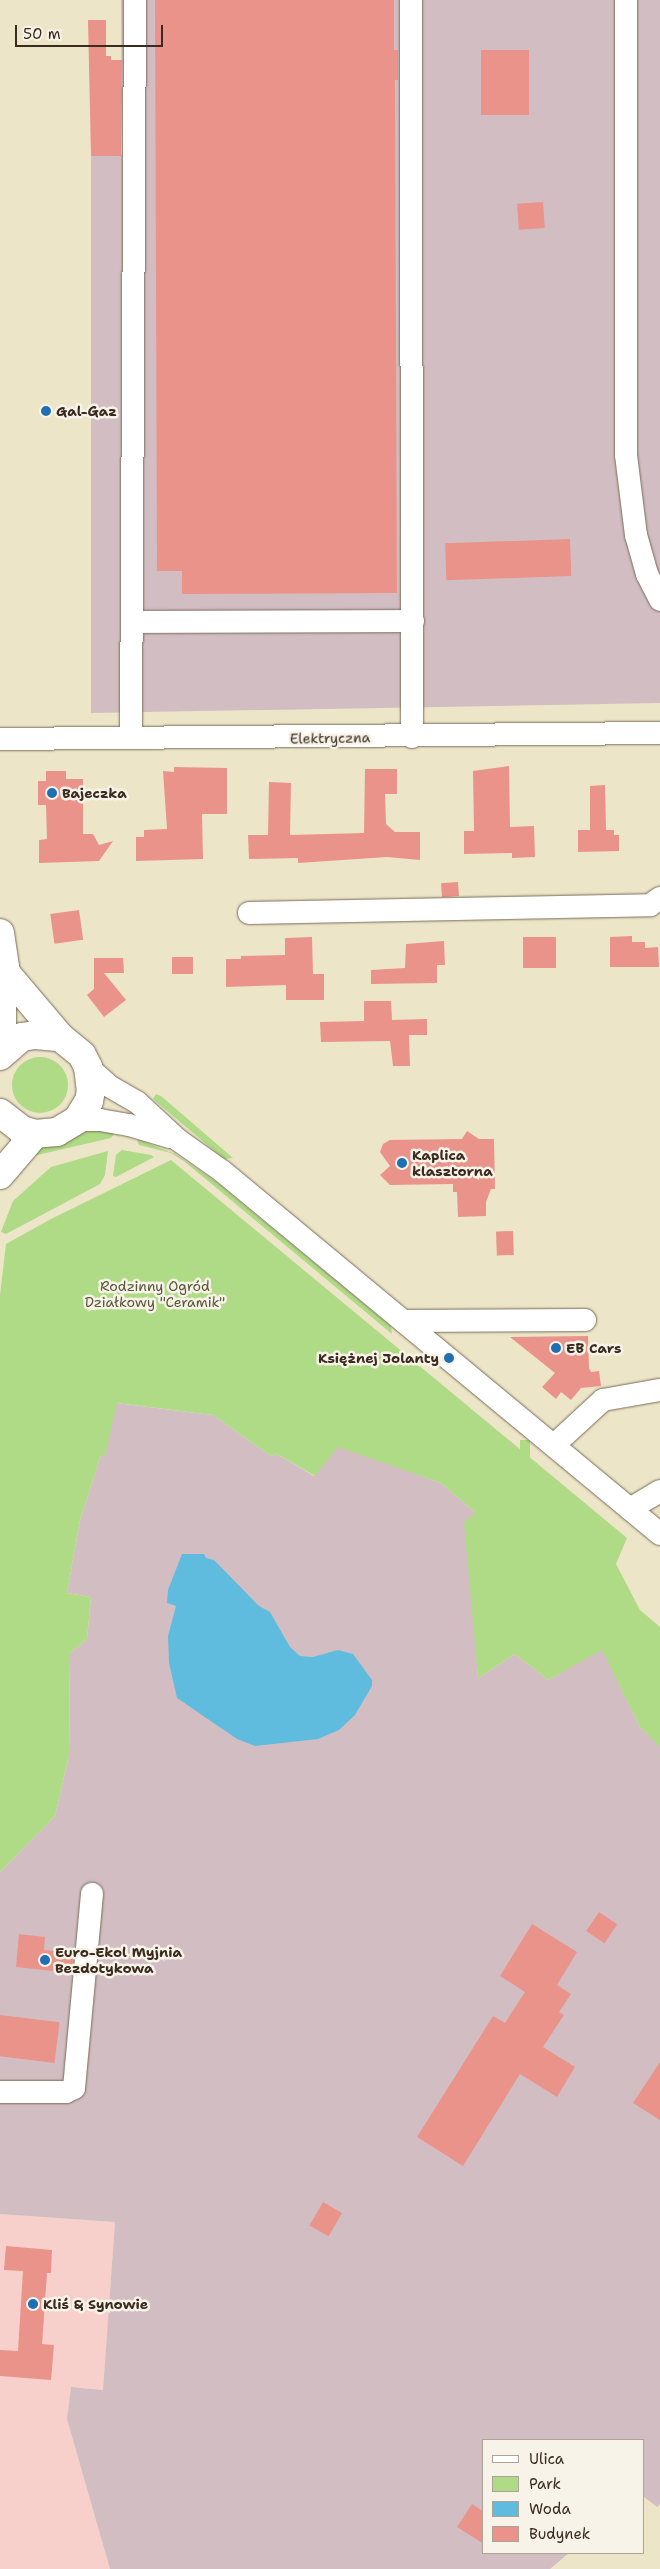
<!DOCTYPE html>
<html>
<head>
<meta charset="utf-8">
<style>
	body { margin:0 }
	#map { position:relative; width:660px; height:2569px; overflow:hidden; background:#ede5c8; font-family:"Shantell Sans",sans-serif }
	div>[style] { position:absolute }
	.built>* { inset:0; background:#f7d0cb }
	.industrial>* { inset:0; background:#d2bec2 }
	.green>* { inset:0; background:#afda86; transform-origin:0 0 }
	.round { border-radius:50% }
	.water>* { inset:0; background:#60bcde }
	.building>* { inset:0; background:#ea938b; transform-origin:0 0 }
	.roads { filter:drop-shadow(0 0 1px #796b5a) drop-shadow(0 0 1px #796b5a) }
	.minor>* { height:22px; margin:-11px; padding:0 11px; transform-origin:11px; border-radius:11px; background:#fff }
	.major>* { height:28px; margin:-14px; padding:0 14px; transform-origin:14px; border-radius:14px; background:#fff }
	.dots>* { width:14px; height:14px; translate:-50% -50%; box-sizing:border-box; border:2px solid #f7f3e8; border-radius:50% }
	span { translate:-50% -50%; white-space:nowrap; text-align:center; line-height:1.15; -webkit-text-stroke:5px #f7f3e8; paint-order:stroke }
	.poi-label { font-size:14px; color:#3b2a1e; font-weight:700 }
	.left { translate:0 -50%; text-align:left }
	.right { translate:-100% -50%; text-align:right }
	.street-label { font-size:14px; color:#3b2a1e }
	.park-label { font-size:14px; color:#585638 }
	.legend { position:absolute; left:482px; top:2439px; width:162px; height:115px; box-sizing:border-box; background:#f7f3e8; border:1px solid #aca397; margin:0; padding:6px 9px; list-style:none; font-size:15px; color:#3b2a1e }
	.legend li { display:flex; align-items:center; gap:10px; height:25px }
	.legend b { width:25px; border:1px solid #aca397 }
	.scale { position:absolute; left:15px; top:25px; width:148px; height:22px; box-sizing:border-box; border:2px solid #3b2a1e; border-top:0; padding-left:6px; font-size:15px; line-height:18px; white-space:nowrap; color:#3b2a1e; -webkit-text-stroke:4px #f7f3e8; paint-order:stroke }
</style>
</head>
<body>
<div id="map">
	<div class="built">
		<i style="clip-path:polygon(0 2214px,115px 2222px,103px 2390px,71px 2387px,67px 2419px,110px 2569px,0 2569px)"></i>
	</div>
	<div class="industrial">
		<i style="clip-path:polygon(121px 0,660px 0,660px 703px,91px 713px,91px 156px,122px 155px)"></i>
		<i style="clip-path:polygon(116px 1403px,213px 1415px,271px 1456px,277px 1454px,314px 1476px,338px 1446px,441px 1483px,476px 1513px,474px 1625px,478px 1678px,515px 1654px,548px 1680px,602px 1649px,640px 1727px,660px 1746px,660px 2504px,657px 2507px,644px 2497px,644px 2440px,484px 2440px,484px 2553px,569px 2553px,550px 2569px,110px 2569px,67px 2419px,71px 2387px,103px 2390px,115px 2222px,0 2214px,0 1872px,55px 1816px,69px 1755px,70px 1653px,87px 1639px,91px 1597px,67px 1593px,80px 1520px,101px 1455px,105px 1455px)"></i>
	</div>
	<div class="green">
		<i class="round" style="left:12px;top:1057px;width:56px;height:56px"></i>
		<i style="clip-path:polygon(156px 1094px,161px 1096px,233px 1158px,224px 1159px,153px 1099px)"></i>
		<i style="clip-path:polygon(77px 1131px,116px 1131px,111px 1138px,33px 1156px,32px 1147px)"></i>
		<i style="clip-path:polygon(137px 1139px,175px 1154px,215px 1181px,391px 1326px,392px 1334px,184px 1161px,171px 1153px,139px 1145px)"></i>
		<i style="clip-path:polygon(122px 1150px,151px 1155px,154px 1157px,116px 1177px,113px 1176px,116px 1155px)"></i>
		<i style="clip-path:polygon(108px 1151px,105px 1175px,100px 1184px,6px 1234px,1px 1232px,13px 1201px,51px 1167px)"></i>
		<i style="clip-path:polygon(171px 1160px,627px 1538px,616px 1564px,640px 1610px,660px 1627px,660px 1747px,640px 1727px,602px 1650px,548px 1680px,515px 1654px,478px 1678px,464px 1522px,476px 1513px,441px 1483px,338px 1447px,315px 1476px,277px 1454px,271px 1456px,213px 1415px,117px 1403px,105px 1456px,101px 1455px,80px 1520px,67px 1593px,91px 1597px,87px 1639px,70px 1653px,69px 1755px,55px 1816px,0 1872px,0 1295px,6px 1244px,51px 1219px)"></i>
		<i style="left:520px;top:1440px;width:10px;height:94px"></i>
	</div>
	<div class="water">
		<i style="clip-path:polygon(182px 1554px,204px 1554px,206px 1558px,214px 1560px,259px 1606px,270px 1612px,290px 1647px,300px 1656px,313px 1657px,338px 1650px,353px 1654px,372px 1680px,372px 1686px,355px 1715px,339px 1730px,318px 1739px,255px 1746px,237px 1739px,177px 1698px,169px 1663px,168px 1636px,176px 1606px,167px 1603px,168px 1590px)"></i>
	</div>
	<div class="building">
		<i style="clip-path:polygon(155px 0,394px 0,394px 50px,398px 50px,398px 80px,395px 80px,397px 593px,182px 594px,182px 571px,157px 571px)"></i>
		<i style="clip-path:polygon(88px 20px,106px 20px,106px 56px,111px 56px,111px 60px,122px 60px,121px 156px,91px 156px)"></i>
		<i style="left:481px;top:50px;width:48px;height:65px"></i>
		<i style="left:543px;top:202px;width:26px;height:26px;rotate:86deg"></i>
		<i style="left:570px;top:539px;width:37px;height:125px;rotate:88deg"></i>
		<i style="clip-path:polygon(509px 766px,510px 827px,534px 826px,535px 857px,512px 858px,512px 853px,464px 854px,464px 831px,474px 831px,473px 771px)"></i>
		<i style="clip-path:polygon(174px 767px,227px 768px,227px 814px,202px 814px,203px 859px,136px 861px,136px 837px,144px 837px,144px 830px,167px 829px,163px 771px,174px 772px)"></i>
		<i style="clip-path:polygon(365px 769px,397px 769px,397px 794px,385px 794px,386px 824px,395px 832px,420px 832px,420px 860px,387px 857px,298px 863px,298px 858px,249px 859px,248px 835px,268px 835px,269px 782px,291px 783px,290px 835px,364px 833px)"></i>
		<i style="clip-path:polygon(46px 771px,66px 771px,66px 779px,83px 779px,83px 834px,93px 834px,99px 845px,113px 841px,99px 861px,39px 863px,39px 840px,47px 839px,46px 805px,38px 805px,38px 781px,46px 781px)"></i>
		<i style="clip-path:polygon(605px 785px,606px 830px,614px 830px,614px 835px,619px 835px,619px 851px,578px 852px,578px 830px,590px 830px,590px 786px)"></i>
		<i style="left:458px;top:882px;width:14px;height:17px;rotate:86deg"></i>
		<i style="left:79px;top:910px;width:30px;height:29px;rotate:82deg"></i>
		<i style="clip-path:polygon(632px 936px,632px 942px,645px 942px,645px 948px,658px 947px,659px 967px,610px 967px,610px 937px)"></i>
		<i style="clip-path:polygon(312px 937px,313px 974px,324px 974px,324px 1000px,286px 1000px,286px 985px,226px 987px,226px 959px,241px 959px,241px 956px,285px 955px,285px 938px)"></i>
		<i style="left:556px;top:937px;width:31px;height:33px;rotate:90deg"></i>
		<i style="clip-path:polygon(444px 941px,445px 965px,437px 965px,437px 983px,371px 984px,371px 970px,405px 968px,406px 944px)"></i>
		<i style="left:172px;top:957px;width:21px;height:17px"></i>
		<i style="clip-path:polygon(94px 958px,123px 958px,124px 973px,104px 973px,126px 1000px,104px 1017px,87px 995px,94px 989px)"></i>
		<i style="clip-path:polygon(364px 1001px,391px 1001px,392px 1020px,427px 1019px,427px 1035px,409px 1035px,410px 1066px,393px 1066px,390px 1041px,321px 1042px,320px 1022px,364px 1021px)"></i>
		<i style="clip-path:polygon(467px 1131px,479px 1139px,494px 1139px,495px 1189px,491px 1189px,486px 1202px,486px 1216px,458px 1217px,457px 1192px,453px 1192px,453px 1184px,390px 1185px,380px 1175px,390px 1166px,380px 1152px,383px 1144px,390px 1140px,462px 1139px)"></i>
		<i style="left:513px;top:1231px;width:24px;height:17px;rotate:88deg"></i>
		<i style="clip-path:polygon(588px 1336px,589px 1368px,591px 1372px,599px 1371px,601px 1386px,581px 1388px,571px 1400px,561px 1392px,556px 1399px,542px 1387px,555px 1373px,510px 1337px)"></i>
		<i style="left:599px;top:1912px;width:22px;height:23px;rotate:34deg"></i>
		<i style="clip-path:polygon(532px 1924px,577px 1952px,557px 1985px,571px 1994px,559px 2012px,564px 2015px,543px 2047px,575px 2067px,557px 2097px,520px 2074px,463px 2166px,417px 2137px,493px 2016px,505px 2023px,525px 1992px,500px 1976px)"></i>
		<i style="clip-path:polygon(19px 1934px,45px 1937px,44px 1950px,73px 1953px,72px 1973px,16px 1967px)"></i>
		<i style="left:0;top:2015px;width:60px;height:41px;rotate:7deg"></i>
		<i style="clip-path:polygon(660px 2062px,660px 2120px,633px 2103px)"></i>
		<i style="left:323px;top:2202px;width:22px;height:27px;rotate:30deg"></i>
		<i style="clip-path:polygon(6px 2246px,52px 2250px,51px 2273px,47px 2273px,42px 2344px,54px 2345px,51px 2380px,0 2376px,0 2350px,18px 2351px,23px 2271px,4px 2270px)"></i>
		<i style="clip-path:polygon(472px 2504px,484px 2512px,484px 2544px,457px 2527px)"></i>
	</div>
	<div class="roads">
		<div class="minor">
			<i style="left:411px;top:0;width:737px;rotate:89.92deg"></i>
			<i style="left:626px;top:0;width:455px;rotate:90deg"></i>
			<i style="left:626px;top:455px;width:81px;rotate:82.9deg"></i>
			<i style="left:636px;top:535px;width:41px;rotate:74.2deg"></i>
			<i style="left:647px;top:574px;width:29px;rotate:63deg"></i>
			<i style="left:132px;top:622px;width:281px;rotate:-0.2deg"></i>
			<i style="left:131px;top:737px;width:737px;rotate:-89.69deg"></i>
			<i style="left:0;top:739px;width:660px;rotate:-0.52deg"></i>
			<i style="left:249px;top:913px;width:401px;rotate:-1.1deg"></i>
			<i style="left:650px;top:905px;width:12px;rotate:-35deg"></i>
			<i style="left:88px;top:1067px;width:28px;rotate:42deg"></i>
			<i style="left:109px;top:1086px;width:32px;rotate:30deg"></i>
			<i style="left:137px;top:1102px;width:56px;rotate:42.8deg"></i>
			<i style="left:178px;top:1140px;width:54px;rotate:35.2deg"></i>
			<i style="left:222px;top:1171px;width:569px;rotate:39.65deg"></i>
			<i style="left:77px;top:1120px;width:23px"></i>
			<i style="left:100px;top:1120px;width:29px;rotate:10deg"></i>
			<i style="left:129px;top:1125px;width:43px;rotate:16.3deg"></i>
			<i style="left:403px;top:1321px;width:182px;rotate:-0.3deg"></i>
			<i style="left:554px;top:1445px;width:67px;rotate:-42.6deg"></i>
			<i style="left:603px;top:1400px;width:58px;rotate:-10deg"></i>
			<i style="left:630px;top:1509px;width:35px;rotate:-31deg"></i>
			<i style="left:0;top:2092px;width:66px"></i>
			<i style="left:66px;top:2092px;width:9px;rotate:-27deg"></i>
			<i style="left:74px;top:2088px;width:195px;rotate:-84.7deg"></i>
		</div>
		<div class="major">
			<i style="left:0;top:933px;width:40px;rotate:81.5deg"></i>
			<i style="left:6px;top:973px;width:30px;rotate:98deg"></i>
			<i style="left:2px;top:1003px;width:50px;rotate:90deg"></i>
			<i style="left:6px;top:973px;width:84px;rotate:49.8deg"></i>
			<i style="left:0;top:1056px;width:29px;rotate:-41deg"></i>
			<i style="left:22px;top:1037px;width:13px;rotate:-9deg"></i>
			<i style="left:35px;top:1035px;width:25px;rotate:5deg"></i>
			<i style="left:60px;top:1037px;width:28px;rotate:39deg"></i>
			<i style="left:82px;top:1055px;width:13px;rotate:63deg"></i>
			<i style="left:88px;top:1067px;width:23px;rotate:83deg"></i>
			<i style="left:91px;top:1090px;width:11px;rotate:100deg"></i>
			<i style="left:89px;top:1101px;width:22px;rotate:122deg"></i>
			<i style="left:77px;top:1120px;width:23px;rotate:149deg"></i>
			<i style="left:57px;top:1132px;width:22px;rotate:175deg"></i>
			<i style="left:35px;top:1134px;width:14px;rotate:-163deg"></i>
			<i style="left:22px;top:1130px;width:28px;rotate:-142deg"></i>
			<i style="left:0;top:1175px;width:54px;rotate:-49.5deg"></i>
		</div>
	</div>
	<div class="dots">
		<i style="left:46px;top:411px;background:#1f6fb2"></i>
		<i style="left:52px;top:793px;background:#1f6fb2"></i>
		<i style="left:402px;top:1163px;background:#1f6fb2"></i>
		<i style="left:556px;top:1348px;background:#1f6fb2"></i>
		<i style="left:449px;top:1358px;background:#1f6fb2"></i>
		<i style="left:45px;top:1960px;background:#1f6fb2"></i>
		<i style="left:33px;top:2304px;background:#1f6fb2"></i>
	</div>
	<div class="poi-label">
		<span class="left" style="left:56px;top:411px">Gal-Gaz</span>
		<span class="left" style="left:62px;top:793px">Bajeczka</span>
		<span class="left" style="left:412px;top:1163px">Kaplica<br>klasztorna</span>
		<span class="left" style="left:566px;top:1348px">EB Cars</span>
		<span class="right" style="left:439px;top:1358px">Księżnej Jolanty</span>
		<span class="left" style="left:55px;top:1960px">Euro-Ekol Myjnia<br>Bezdotykowa</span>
		<span class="left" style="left:43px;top:2304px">Kliś &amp; Synowie</span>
	</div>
	<div class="street-label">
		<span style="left:330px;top:738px;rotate:-1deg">Elektryczna</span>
	</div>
	<div class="park-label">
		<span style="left:155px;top:1294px">Rodzinny Ogród<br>Działkowy "Ceramik"</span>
	</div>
	<ul class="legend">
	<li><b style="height:6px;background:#fff"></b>Ulica</li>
	<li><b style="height:14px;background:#afda86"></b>Park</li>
	<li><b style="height:14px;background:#60bcde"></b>Woda</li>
	<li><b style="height:14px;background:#ea938b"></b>Budynek</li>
	</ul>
	<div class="scale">50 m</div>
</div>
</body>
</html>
